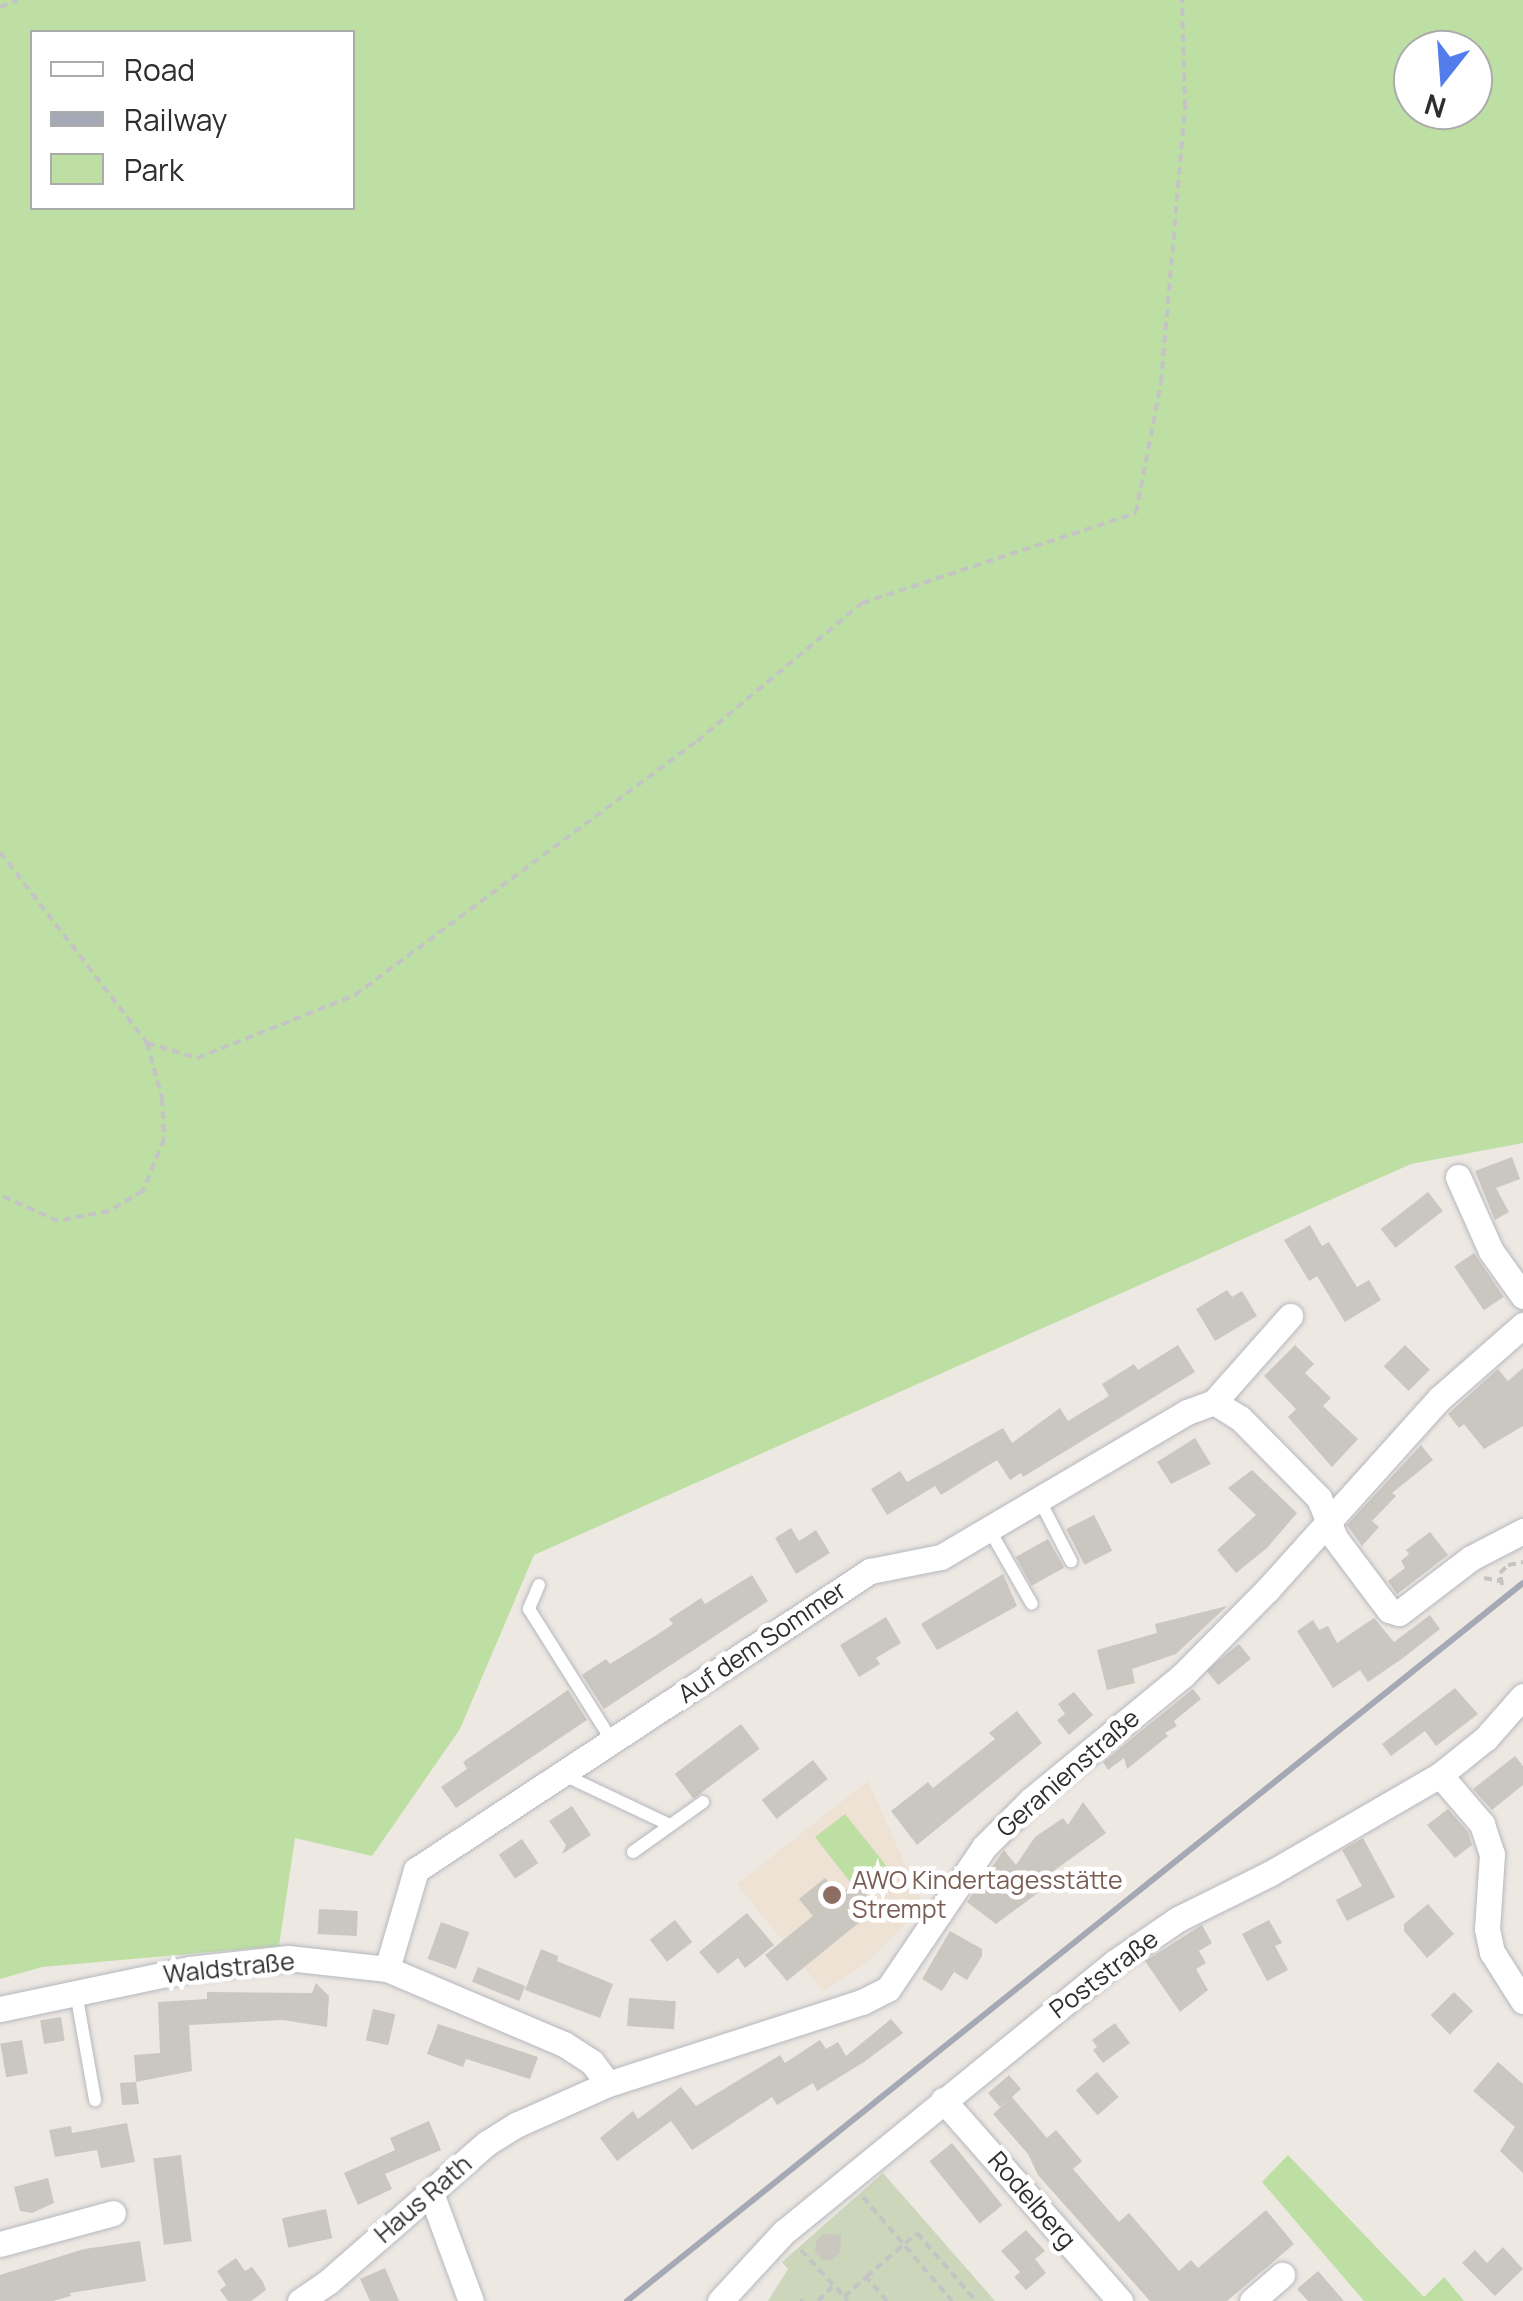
<!DOCTYPE html>
<html>
<head>
<meta charset="utf-8">
<style>
	body { margin:0 }
	#map { position:relative; width:1523px; height:2301px; overflow:hidden; background:#eee8e2; font-family:Manrope,sans-serif }
	div>[style] { position:absolute }
	.education>* { inset:0; background:#ede2d3 }
	.green>* { inset:0; background:#bedfa4 }
	.cemetery>* { inset:0; background:#cbd6bb }
	.building>* { inset:0; background:#cac6c0; transform-origin:0 0 }
	.path>* { height:4px; margin-top:-2px; transform-origin:0; background:repeating-linear-gradient(90deg,#c4c4c4 0 8px,transparent 0 13px) }
	.roads { filter:drop-shadow(0 0 2px #b5b8c0) drop-shadow(0 0 2px #b5b8c0) }
	.service>* { height:12px; margin:-6px; padding:0 6px; transform-origin:6px; border-radius:6px; background:#fff }
	.minor>* { height:25px; margin:-12.5px; padding:0 12.5px; transform-origin:12.5px; border-radius:12.5px; background:#fff }
	.rail>* { height:6px; margin:-3px; padding:0 3px; transform-origin:3px; border-radius:3px; background:#a5a9b6 }
	.dots>* { width:28px; height:28px; translate:-50% -50%; box-sizing:border-box; border:5px solid #fff; border-radius:50% }
	span { translate:-50% -50%; white-space:nowrap; text-align:center; line-height:1.15; -webkit-text-stroke:9px #fff; paint-order:stroke }
	.street-label { font-size:25px; color:#2e2e2e }
	.education-label { font-size:25px; color:#785e54 }
	.left { translate:0 -50%; text-align:left }
	.legend { position:absolute; left:30px; top:30px; width:325px; height:180px; box-sizing:border-box; background:#fff; border:2px solid #ababab; margin:0; padding:12px 18px; list-style:none; font-size:30px; color:#2e2e2e }
	.legend li { display:flex; align-items:center; gap:20px; height:50px }
	.legend b { width:50px; border:2px solid #ababab }
	.north { position:absolute; left:1393px; top:30px; width:100px; height:100px; box-sizing:border-box; background:#fff; border:2px solid #ababab; border-radius:50%; rotate:197deg; font-size:28px; font-weight:700; line-height:40px; text-align:center; color:#2e2e2e }
	.north::after { content:''; display:block; margin:auto; width:35px; height:45px; background:#527deb; clip-path:polygon(50% 0,100% 100%,50% 72%,0 100%) }
</style>
</head>
<body>
<div id="map">
	<div class="education">
		<i style="clip-path:polygon(868px 1781px,924px 1906px,865px 1964px,823px 1991px,737px 1884px)"></i>
	</div>
	<div class="green">
		<i style="clip-path:polygon(evenodd,0 0,1523px 0,1523px 1143px,1411px 1164px,534px 1555px,460px 1729px,372px 1856px,295px 1838px,279px 1946px,42px 1967px,0 1979px,0 0,32px 32px,352px 32px,352px 208px,32px 208px,32px 32px,0 0,1473px 50px,1473px 110px,1413px 110px,1413px 50px,1473px 50px)"></i>
		<i style="clip-path:polygon(845px 1814px,893px 1874px,870px 1892px,858px 1877px,850px 1882px,815px 1837px)"></i>
		<i style="clip-path:polygon(1288px 2155px,1424px 2297px,1444px 2277px,1464px 2301px,1364px 2301px,1262px 2182px)"></i>
	</div>
	<div class="cemetery">
		<i style="clip-path:polygon(883px 2173px,995px 2301px,768px 2301px,788px 2269px,782px 2262px)"></i>
	</div>
	<div class="building">
		<i style="clip-path:polygon(1512px 1157px,1520px 1179px,1496px 1188px,1509px 1212px,1495px 1220px,1475px 1171px)"></i>
		<i style="left:1428px;top:1192px;width:24px;height:60px;rotate:52deg"></i>
		<i style="clip-path:polygon(1310px 1225px,1322px 1246px,1329px 1242px,1357px 1287px,1369px 1280px,1381px 1300px,1345px 1322px,1317px 1276px,1309px 1281px,1284px 1240px)"></i>
		<i style="left:1474px;top:1253px;width:53px;height:24px;rotate:56deg"></i>
		<i style="clip-path:polygon(1227px 1290px,1232px 1297px,1242px 1291px,1257px 1316px,1215px 1341px,1196px 1309px)"></i>
		<i style="clip-path:polygon(1178px 1345px,1195px 1372px,1023px 1477px,1021px 1473px,1010px 1480px,997px 1460px,941px 1495px,935px 1486px,887px 1515px,871px 1489px,900px 1471px,907px 1482px,1003px 1428px,1012px 1443px,1060px 1408px,1068px 1421px,1109px 1396px,1102px 1384px,1134px 1364px,1138px 1370px)"></i>
		<i style="clip-path:polygon(1295px 1345px,1314px 1364px,1305px 1373px,1331px 1398px,1323px 1406px,1358px 1439px,1332px 1467px,1288px 1417px,1296px 1409px,1264px 1376px)"></i>
		<i style="left:1405px;top:1345px;width:35px;height:30px;rotate:45deg"></i>
		<i style="clip-path:polygon(1523px 1368px,1523px 1426px,1484px 1449px,1464px 1424px,1459px 1428px,1448px 1414px,1498px 1369px,1508px 1381px)"></i>
		<i style="clip-path:polygon(1195px 1438px,1211px 1464px,1171px 1484px,1157px 1462px)"></i>
		<i style="clip-path:polygon(1421px 1445px,1433px 1460px,1392px 1493px,1396px 1496px,1372px 1521px,1379px 1527px,1362px 1546px,1347px 1525px)"></i>
		<i style="clip-path:polygon(1252px 1470px,1297px 1513px,1267px 1548px,1236px 1573px,1217px 1550px,1256px 1515px,1228px 1488px)"></i>
		<i style="left:1094px;top:1515px;width:40px;height:31px;rotate:63deg"></i>
		<i style="clip-path:polygon(791px 1528px,799px 1541px,816px 1530px,830px 1553px,796px 1574px,775px 1538px)"></i>
		<i style="clip-path:polygon(1430px 1532px,1448px 1555px,1397px 1594px,1388px 1581px,1405px 1568px,1401px 1561px,1409px 1554px,1406px 1550px)"></i>
		<i style="left:1048px;top:1539px;width:33px;height:37px;rotate:61deg"></i>
		<i style="clip-path:polygon(1003px 1574px,1017px 1606px,937px 1650px,921px 1624px)"></i>
		<i style="clip-path:polygon(752px 1575px,768px 1601px,604px 1709px,582px 1675px,606px 1659px,610px 1664px,655px 1636px,673px 1624px,669px 1619px,701px 1598px,705px 1604px)"></i>
		<i style="clip-path:polygon(1227px 1606px,1176px 1654px,1132px 1669px,1135px 1683px,1107px 1690px,1097px 1650px,1157px 1633px,1155px 1624px)"></i>
		<i style="clip-path:polygon(1430px 1615px,1440px 1629px,1403px 1658px,1368px 1682px,1360px 1670px,1333px 1688px,1297px 1631px,1313px 1620px,1319px 1630px,1328px 1626px,1337px 1643px,1374px 1618px,1394px 1642px)"></i>
		<i style="clip-path:polygon(886px 1617px,901px 1643px,876px 1658px,880px 1664px,859px 1677px,840px 1645px)"></i>
		<i style="left:1239px;top:1644px;width:19px;height:42px;rotate:51deg"></i>
		<i style="clip-path:polygon(1455px 1688px,1478px 1714px,1436px 1746px,1425px 1731px,1391px 1756px,1382px 1744px)"></i>
		<i style="clip-path:polygon(1193px 1689px,1201px 1699px,1174px 1721px,1177px 1726px,1165px 1733px,1168px 1736px,1127px 1769px,1124px 1758px,1108px 1770px,1103px 1762px)"></i>
		<i style="clip-path:polygon(568px 1690px,587px 1720px,456px 1808px,441px 1787px,467px 1769px,463px 1762px)"></i>
		<i style="clip-path:polygon(1074px 1692px,1093px 1715px,1069px 1735px,1057px 1720px,1065px 1714px,1058px 1704px)"></i>
		<i style="clip-path:polygon(1017px 1711px,1042px 1743px,917px 1845px,891px 1811px,928px 1782px,933px 1788px,995px 1739px,989px 1733px)"></i>
		<i style="left:741px;top:1724px;width:31px;height:83px;rotate:53deg"></i>
		<i style="clip-path:polygon(1515px 1756px,1523px 1766px,1523px 1785px,1492px 1810px,1473px 1789px)"></i>
		<i style="left:813px;top:1760px;width:24px;height:65px;rotate:52deg"></i>
		<i style="clip-path:polygon(1083px 1802px,1106px 1833px,1033px 1886px,1038px 1893px,996px 1924px,967px 1902px,1004px 1850px,1016px 1865px,1035px 1837px,1063px 1818px,1068px 1825px)"></i>
		<i style="clip-path:polygon(572px 1806px,591px 1835px,562px 1854px,566px 1845px,549px 1821px)"></i>
		<i style="clip-path:polygon(1448px 1809px,1468px 1832px,1472px 1845px,1455px 1858px,1427px 1825px)"></i>
		<i style="clip-path:polygon(1363px 1838px,1395px 1897px,1347px 1921px,1336px 1900px,1362px 1886px,1342px 1850px)"></i>
		<i style="left:522px;top:1839px;width:29px;height:28px;rotate:56deg"></i>
		<i style="clip-path:polygon(825px 1878px,839px 1895px,856px 1882px,877px 1908px,787px 1981px,765px 1955px,813px 1916px,799px 1899px)"></i>
		<i style="clip-path:polygon(1428px 1904px,1454px 1934px,1427px 1958px,1404px 1931px,1404px 1924px)"></i>
		<i style="left:319px;top:1909px;width:39px;height:25px;rotate:3deg"></i>
		<i style="clip-path:polygon(747px 1913px,774px 1945px,745px 1968px,738px 1958px,718px 1974px,699px 1952px)"></i>
		<i style="left:675px;top:1920px;width:28px;height:32px;rotate:52deg"></i>
		<i style="clip-path:polygon(1269px 1920px,1282px 1943px,1275px 1946px,1288px 1970px,1267px 1981px,1242px 1934px)"></i>
		<i style="left:441px;top:1922px;width:30px;height:39px;rotate:20deg"></i>
		<i style="clip-path:polygon(1202px 1925px,1212px 1943px,1199px 1951px,1206px 1963px,1196px 1969px,1208px 1990px,1180px 2012px,1145px 1961px)"></i>
		<i style="clip-path:polygon(950px 1931px,982px 1949px,982px 1956px,967px 1980px,954px 1972px,942px 1991px,922px 1979px)"></i>
		<i style="clip-path:polygon(541px 1949px,558px 1956px,557px 1961px,613px 1984px,600px 2018px,525px 1990px)"></i>
		<i style="left:478px;top:1967px;width:51px;height:16px;rotate:22deg"></i>
		<i style="clip-path:polygon(316px 1983px,329px 1996px,327px 2027px,283px 2020px,189px 2025px,192px 2071px,136px 2082px,139px 2104px,122px 2105px,120px 2083px,136px 2082px,134px 2055px,160px 2053px,158px 2002px,207px 1999px,207px 1992px,312px 1993px)"></i>
		<i style="left:1454px;top:1992px;width:27px;height:33px;rotate:45deg"></i>
		<i style="left:629px;top:1998px;width:47px;height:28px;rotate:4deg"></i>
		<i style="left:373px;top:2009px;width:23px;height:32px;rotate:13deg"></i>
		<i style="left:61px;top:2017px;width:24px;height:21px;rotate:81deg"></i>
		<i style="clip-path:polygon(891px 2019px,903px 2033px,864px 2062px,817px 2091px,813px 2083px,777px 2105px,772px 2097px,692px 2150px,671px 2121px,617px 2161px,600px 2138px,633px 2111px,638px 2119px,681px 2087px,696px 2106px,780px 2055px,785px 2063px,820px 2040px,826px 2049px,838px 2042px,846px 2056px)"></i>
		<i style="clip-path:polygon(1115px 2023px,1130px 2043px,1103px 2063px,1093px 2050px,1097px 2047px,1092px 2040px)"></i>
		<i style="clip-path:polygon(438px 2024px,538px 2057px,530px 2079px,466px 2059px,463px 2067px,427px 2054px)"></i>
		<i style="left:22px;top:2040px;width:34px;height:22px;rotate:80deg"></i>
		<i style="clip-path:polygon(1498px 2062px,1523px 2084px,1523px 2173px,1500px 2151px,1515px 2127px,1473px 2091px)"></i>
		<i style="left:1097px;top:2072px;width:33px;height:28px;rotate:49deg"></i>
		<i style="clip-path:polygon(1009px 2075px,1021px 2089px,1012px 2097px,1047px 2138px,1056px 2130px,1082px 2161px,1073px 2169px,1119px 2222px,1129px 2213px,1179px 2271px,1191px 2260px,1198px 2268px,1266px 2210px,1294px 2244px,1227px 2301px,1150px 2301px,1038px 2175px,1028px 2154px,993px 2114px,1010px 2099px,1000px 2107px,988px 2093px)"></i>
		<i style="clip-path:polygon(429px 2121px,441px 2150px,385px 2174px,392px 2189px,358px 2205px,344px 2173px,395px 2150px,390px 2138px)"></i>
		<i style="clip-path:polygon(127px 2123px,135px 2162px,101px 2168px,97px 2150px,55px 2157px,49px 2130px,71px 2126px,72px 2133px)"></i>
		<i style="left:952px;top:2143px;width:80px;height:29px;rotate:51deg"></i>
		<i style="left:181px;top:2155px;width:87px;height:28px;rotate:83deg"></i>
		<i style="clip-path:polygon(48px 2178px,54px 2203px,32px 2213px,20px 2211px,14px 2187px)"></i>
		<i style="left:326px;top:2209px;width:30px;height:45px;rotate:78deg"></i>
		<i style="clip-path:polygon(1026px 2230px,1045px 2251px,1035px 2259px,1046px 2273px,1026px 2290px,1014px 2277px,1020px 2272px,1001px 2251px)"></i>
		<i style="clip-path:polygon(823px 2234px,841px 2235px,840px 2253px,832px 2260px,822px 2260px,815px 2252px,816px 2241px)"></i>
		<i style="clip-path:polygon(140px 2241px,146px 2281px,70px 2293px,71px 2296px,53px 2301px,0 2301px,0 2275px,84px 2249px)"></i>
		<i style="clip-path:polygon(1503px 2247px,1523px 2269px,1495px 2296px,1462px 2263px,1475px 2250px,1487px 2263px)"></i>
		<i style="clip-path:polygon(236px 2258px,245px 2271px,252px 2267px,263px 2282px,266px 2290px,251px 2301px,228px 2301px,220px 2290px,226px 2285px,217px 2271px)"></i>
		<i style="clip-path:polygon(385px 2268px,399px 2301px,370px 2301px,360px 2279px)"></i>
		<i style="clip-path:polygon(1318px 2271px,1344px 2301px,1308px 2301px,1297px 2289px)"></i>
	</div>
	<div class="path">
		<i style="left:0;top:7px;width:19px;rotate:-21deg"></i>
		<i style="left:0;top:852px;width:241px;rotate:52.4deg"></i>
		<i style="left:147px;top:1043px;width:57px;rotate:74.7deg"></i>
		<i style="left:162px;top:1098px;width:41px;rotate:87.2deg"></i>
		<i style="left:164px;top:1139px;width:56px;rotate:112deg"></i>
		<i style="left:143px;top:1191px;width:39px;rotate:150deg"></i>
		<i style="left:109px;top:1211px;width:52px;rotate:168.9deg"></i>
		<i style="left:58px;top:1221px;width:64px;rotate:-155.9deg"></i>
		<i style="left:147px;top:1043px;width:52px;rotate:16.7deg"></i>
		<i style="left:197px;top:1058px;width:170px;rotate:-21.7deg"></i>
		<i style="left:355px;top:995px;width:426px;rotate:-36.6deg"></i>
		<i style="left:697px;top:741px;width:215px;rotate:-39.9deg"></i>
		<i style="left:862px;top:603px;width:288px;rotate:-18.2deg"></i>
		<i style="left:1136px;top:513px;width:133px;rotate:-79.2deg"></i>
		<i style="left:1161px;top:382px;width:276px;rotate:-85deg"></i>
		<i style="left:1185px;top:107px;width:107px;rotate:-91.6deg"></i>
		<i style="left:1484px;top:1578px;width:17px;rotate:10deg"></i>
		<i style="left:1502px;top:1585px;width:12px;rotate:-99deg"></i>
		<i style="left:1500px;top:1573px;width:11px;rotate:-45deg"></i>
		<i style="left:1508px;top:1565px;width:15px;rotate:-11deg"></i>
		<i style="left:863px;top:2197px;width:137px;rotate:49.4deg"></i>
		<i style="left:801px;top:2250px;width:69px;rotate:47.3deg"></i>
		<i style="left:844px;top:2297px;width:30px;rotate:-42deg"></i>
		<i style="left:800px;top:2301px;width:3px"></i>
		<i style="left:818px;top:2301px;width:20px;rotate:-45deg"></i>
		<i style="left:887px;top:2301px;width:32px;rotate:-131deg"></i>
		<i style="left:866px;top:2277px;width:67px;rotate:-40.8deg"></i>
		<i style="left:917px;top:2233px;width:90px;rotate:49.1deg"></i>
	</div>
	<div class="roads">
		<div class="service">
			<i style="left:1039px;top:1499px;width:70px;rotate:62.7deg"></i>
			<i style="left:989px;top:1529px;width:86px;rotate:60.2deg"></i>
			<i style="left:539px;top:1585px;width:26px;rotate:113deg"></i>
			<i style="left:529px;top:1609px;width:156px;rotate:57.8deg"></i>
			<i style="left:562px;top:1774px;width:119px;rotate:25.3deg"></i>
			<i style="left:633px;top:1852px;width:86px;rotate:-35.5deg"></i>
			<i style="left:76px;top:1993px;width:109px;rotate:79.9deg"></i>
		</div>
		<div class="minor">
			<i style="left:1458px;top:1177px;width:81px;rotate:66deg"></i>
			<i style="left:1491px;top:1251px;width:55px;rotate:54.6deg"></i>
			<i style="left:1214px;top:1402px;width:115px;rotate:-48.5deg"></i>
			<i style="left:1440px;top:1775px;width:65px;rotate:49.4deg"></i>
			<i style="left:1482px;top:1824px;width:32px;rotate:72deg"></i>
			<i style="left:1492px;top:1854px;width:75px;rotate:93.8deg"></i>
			<i style="left:1487px;top:1929px;width:24px;rotate:78deg"></i>
			<i style="left:1492px;top:1952px;width:58px;rotate:57.7deg"></i>
			<i style="left:387px;top:1969px;width:103px;rotate:-73.7deg"></i>
			<i style="left:416px;top:1870px;width:544px;rotate:-33.37deg"></i>
			<i style="left:870px;top:1571px;width:72px;rotate:-11.2deg"></i>
			<i style="left:941px;top:1557px;width:286px;rotate:-30.5deg"></i>
			<i style="left:1187px;top:1412px;width:29px;rotate:-20deg"></i>
			<i style="left:1214px;top:1402px;width:31px;rotate:32deg"></i>
			<i style="left:1240px;top:1418px;width:112px;rotate:45.4deg"></i>
			<i style="left:1319px;top:1498px;width:43px;rotate:68.2deg"></i>
			<i style="left:1335px;top:1538px;width:90px;rotate:53.1deg"></i>
			<i style="left:1389px;top:1610px;width:10px;rotate:17deg"></i>
			<i style="left:1399px;top:1613px;width:91px;rotate:-37.4deg"></i>
			<i style="left:1471px;top:1558px;width:59px;rotate:-27.4deg"></i>
			<i style="left:0;top:2009px;width:193px;rotate:-11.9deg"></i>
			<i style="left:189px;top:1969px;width:100px;rotate:-6.3deg"></i>
			<i style="left:288px;top:1958px;width:100px;rotate:6.3deg"></i>
			<i style="left:387px;top:1969px;width:192px;rotate:23deg"></i>
			<i style="left:564px;top:2044px;width:33px;rotate:33deg"></i>
			<i style="left:592px;top:2062px;width:27px;rotate:54deg"></i>
			<i style="left:943px;top:2100px;width:268px;rotate:48.6deg"></i>
			<i style="left:431px;top:2193px;width:115px;rotate:69.7deg"></i>
			<i style="left:0;top:2244px;width:117px;rotate:-15.3deg"></i>
			<i style="left:300px;top:2301px;width:34px;rotate:-34deg"></i>
			<i style="left:328px;top:2282px;width:211px;rotate:-41.2deg"></i>
			<i style="left:487px;top:2143px;width:36px;rotate:-32deg"></i>
			<i style="left:518px;top:2124px;width:98px;rotate:-24deg"></i>
			<i style="left:608px;top:2084px;width:267px;rotate:-17.9deg"></i>
			<i style="left:862px;top:2002px;width:29px;rotate:-27deg"></i>
			<i style="left:888px;top:1989px;width:171px;rotate:-55.9deg"></i>
			<i style="left:984px;top:1847px;width:66px;rotate:-45deg"></i>
			<i style="left:1031px;top:1800px;width:197px;rotate:-39.4deg"></i>
			<i style="left:1183px;top:1675px;width:120px;rotate:-45.3deg"></i>
			<i style="left:1267px;top:1590px;width:258px;rotate:-48deg"></i>
			<i style="left:1440px;top:1398px;width:111px;rotate:-41.3deg"></i>
			<i style="left:720px;top:2301px;width:94px;rotate:-47.2deg"></i>
			<i style="left:784px;top:2232px;width:427px;rotate:-39.2deg"></i>
			<i style="left:1115px;top:1962px;width:76px;rotate:-34.3deg"></i>
			<i style="left:1178px;top:1919px;width:102px;rotate:-26.3deg"></i>
			<i style="left:1269px;top:1874px;width:198px;rotate:-30.1deg"></i>
			<i style="left:1440px;top:1775px;width:59px;rotate:-38.8deg"></i>
			<i style="left:1486px;top:1738px;width:56px;rotate:-48.6deg"></i>
			<i style="left:1252px;top:2301px;width:40px;rotate:-41deg"></i>
		</div>
	</div>
	<div class="rail">
		<i style="left:627px;top:2301px;width:1148px;rotate:-38.71deg"></i>
	</div>
	<div class="dots">
		<i style="left:832px;top:1895px;background:#8d6e63"></i>
	</div>
	<div class="street-label">
		<span style="left:762px;top:1642px;rotate:-34deg">Auf dem Sommer</span>
		<span style="left:1068px;top:1773px;rotate:-41deg">Geranienstraße</span>
		<span style="left:229px;top:1968px;rotate:-6deg">Waldstraße</span>
		<span style="left:1104px;top:1974px;rotate:-37deg">Poststraße</span>
		<span style="left:423px;top:2199px;rotate:-41deg">Haus Rath</span>
		<span style="left:1032px;top:2200px;rotate:49deg">Rodelberg</span>
	</div>
	<div class="education-label">
		<span class="left" style="left:852px;top:1895px">AWO Kindertagesstätte<br>Strempt</span>
	</div>
	<ul class="legend">
	<li><b style="height:12px;background:#fff"></b>Road</li>
	<li><b style="height:12px;background:#a5a9b6"></b>Railway</li>
	<li><b style="height:28px;background:#bedfa4"></b>Park</li>
	</ul>
	<div class="north">N</div>
</div>
</body>
</html>
